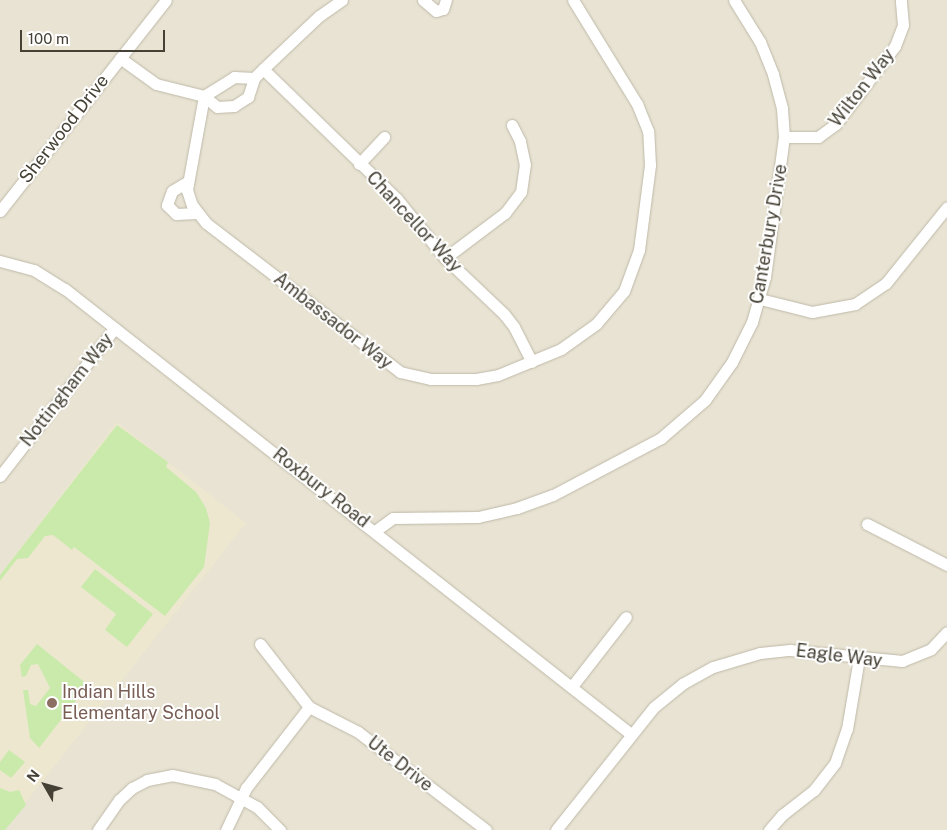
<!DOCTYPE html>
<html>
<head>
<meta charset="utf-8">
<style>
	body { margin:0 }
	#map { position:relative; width:947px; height:830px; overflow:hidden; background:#f3f0e6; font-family:"Public Sans",sans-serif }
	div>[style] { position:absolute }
	.residential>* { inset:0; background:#e8e3d3; transform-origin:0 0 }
	.education>* { inset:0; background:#ede7cf }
	.green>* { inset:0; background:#caeaac }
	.roads { filter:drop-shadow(0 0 1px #bfb9a8) drop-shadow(0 0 1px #bfb9a8) }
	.minor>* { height:11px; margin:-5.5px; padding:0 5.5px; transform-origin:5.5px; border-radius:5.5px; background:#fff }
	.dots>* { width:14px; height:14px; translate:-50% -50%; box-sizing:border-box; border:2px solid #fff; border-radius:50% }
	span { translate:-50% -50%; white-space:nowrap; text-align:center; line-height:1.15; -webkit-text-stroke:4px #fff; paint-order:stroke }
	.street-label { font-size:18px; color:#464135 }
	.education-label { font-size:18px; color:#785e54 }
	.left { translate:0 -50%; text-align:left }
	.north { position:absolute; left:20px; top:760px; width:50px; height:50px; -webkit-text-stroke:4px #fff; paint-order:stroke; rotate:308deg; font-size:14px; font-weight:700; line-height:20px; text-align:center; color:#464135 }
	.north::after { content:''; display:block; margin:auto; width:18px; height:22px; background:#464135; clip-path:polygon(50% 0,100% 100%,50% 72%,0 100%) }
	.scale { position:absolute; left:20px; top:30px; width:145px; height:22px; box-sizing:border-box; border:2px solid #464135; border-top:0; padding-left:6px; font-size:15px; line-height:18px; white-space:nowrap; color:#464135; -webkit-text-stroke:4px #fff; paint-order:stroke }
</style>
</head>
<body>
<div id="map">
	<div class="residential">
		<i style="left:0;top:0;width:947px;height:830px"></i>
	</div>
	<div class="education">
		<i style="clip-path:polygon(117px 422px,246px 523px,4px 830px,0 830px,0 575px)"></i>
	</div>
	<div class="green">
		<i style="clip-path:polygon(117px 425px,168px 462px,166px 467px,196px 492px,206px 508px,210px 523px,204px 567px,165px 616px,74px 547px,72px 550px,53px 535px,45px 536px,28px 558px,17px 559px,0 581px,0 575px)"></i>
		<i style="clip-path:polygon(95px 569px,153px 614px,127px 647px,105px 630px,116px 614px,81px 587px)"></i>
		<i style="clip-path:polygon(37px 644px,88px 685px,39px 748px,30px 738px,23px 690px,28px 690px,30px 704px,36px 706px,50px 688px,38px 664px,31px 665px,26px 676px,22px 677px,20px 665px)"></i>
		<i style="clip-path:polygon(9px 750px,25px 762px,11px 778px,0 770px,0 762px)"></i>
		<i style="clip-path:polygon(0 788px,10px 792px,19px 790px,26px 805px,5px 830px,0 830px)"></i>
	</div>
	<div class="roads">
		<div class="minor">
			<i style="left:423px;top:0;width:17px;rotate:40deg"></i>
			<i style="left:436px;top:11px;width:7px;rotate:-16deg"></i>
			<i style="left:443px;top:9px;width:9px;rotate:-72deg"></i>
			<i style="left:120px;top:58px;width:44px;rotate:35.8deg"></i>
			<i style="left:156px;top:84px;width:49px;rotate:14deg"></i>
			<i style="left:204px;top:96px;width:17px;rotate:40deg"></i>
			<i style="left:217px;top:107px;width:17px;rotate:-3deg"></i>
			<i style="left:234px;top:106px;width:17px;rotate:-33deg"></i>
			<i style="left:248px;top:97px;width:20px;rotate:-72deg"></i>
			<i style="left:254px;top:78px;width:13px;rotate:-45deg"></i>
			<i style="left:263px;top:69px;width:77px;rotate:-43.4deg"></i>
			<i style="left:319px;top:16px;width:28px;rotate:-35deg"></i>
			<i style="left:263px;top:69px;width:187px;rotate:44.1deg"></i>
			<i style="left:397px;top:199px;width:76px;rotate:50.9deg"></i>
			<i style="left:445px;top:258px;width:81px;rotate:43.5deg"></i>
			<i style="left:504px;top:314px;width:16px;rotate:52deg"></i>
			<i style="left:514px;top:327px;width:39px;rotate:63deg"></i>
			<i style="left:204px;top:96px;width:96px;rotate:100.3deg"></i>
			<i style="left:187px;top:190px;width:16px;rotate:72deg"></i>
			<i style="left:192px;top:205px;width:23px;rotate:52deg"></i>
			<i style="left:206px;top:223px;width:245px;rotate:37.5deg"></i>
			<i style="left:400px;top:372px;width:32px;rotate:13deg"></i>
			<i style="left:431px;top:379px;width:45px"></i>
			<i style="left:476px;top:379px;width:22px;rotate:-10deg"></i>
			<i style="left:498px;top:375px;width:68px;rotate:-22.4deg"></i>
			<i style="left:561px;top:349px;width:43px;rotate:-35.5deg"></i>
			<i style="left:596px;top:324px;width:43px;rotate:-49.7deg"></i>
			<i style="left:624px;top:291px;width:44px;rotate:-69.9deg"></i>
			<i style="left:639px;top:250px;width:86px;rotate:-82.6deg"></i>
			<i style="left:650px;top:165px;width:34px;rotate:-93deg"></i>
			<i style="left:648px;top:131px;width:29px;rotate:-112deg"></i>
			<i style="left:637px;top:104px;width:122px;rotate:-121.6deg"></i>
			<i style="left:204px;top:96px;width:36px;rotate:-32deg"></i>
			<i style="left:234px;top:77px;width:20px;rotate:3deg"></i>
			<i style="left:784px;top:137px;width:34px"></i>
			<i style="left:818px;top:137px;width:22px;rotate:-36deg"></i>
			<i style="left:836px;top:124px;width:98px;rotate:-52.9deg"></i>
			<i style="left:895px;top:46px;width:22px;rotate:-69deg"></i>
			<i style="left:903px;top:25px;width:25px;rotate:-95deg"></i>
			<i style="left:359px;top:164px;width:37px;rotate:-47deg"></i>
			<i style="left:187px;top:182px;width:17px;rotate:149deg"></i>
			<i style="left:172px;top:191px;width:15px;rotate:110deg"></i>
			<i style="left:167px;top:205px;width:13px;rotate:45deg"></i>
			<i style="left:176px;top:214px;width:21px;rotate:-3deg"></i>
			<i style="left:0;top:211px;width:268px;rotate:-51.8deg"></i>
			<i style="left:445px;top:258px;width:75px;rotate:-36.9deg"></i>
			<i style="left:505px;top:213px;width:26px;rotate:-53deg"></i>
			<i style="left:521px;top:192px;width:27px;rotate:-82deg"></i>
			<i style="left:525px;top:165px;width:25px;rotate:-102deg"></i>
			<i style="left:520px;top:141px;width:18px;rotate:-117deg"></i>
			<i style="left:0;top:261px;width:35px;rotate:15deg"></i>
			<i style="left:34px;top:270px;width:36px;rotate:32deg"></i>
			<i style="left:65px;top:289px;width:720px;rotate:38.18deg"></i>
			<i style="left:760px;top:299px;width:54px;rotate:14deg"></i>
			<i style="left:812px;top:312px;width:44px;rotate:-10.5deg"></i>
			<i style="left:855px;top:304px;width:37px;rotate:-34deg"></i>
			<i style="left:886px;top:283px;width:97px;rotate:-51.2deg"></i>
			<i style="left:0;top:476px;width:187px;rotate:-52.2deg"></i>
			<i style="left:867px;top:524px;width:90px;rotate:27.1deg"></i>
			<i style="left:375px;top:531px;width:22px;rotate:-36deg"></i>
			<i style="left:393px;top:518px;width:85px;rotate:-0.7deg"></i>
			<i style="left:478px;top:517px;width:40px;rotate:-13deg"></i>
			<i style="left:517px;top:508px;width:38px;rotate:-20deg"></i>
			<i style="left:553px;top:495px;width:122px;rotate:-27.8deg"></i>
			<i style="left:661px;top:438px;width:58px;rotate:-40.8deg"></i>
			<i style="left:705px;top:400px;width:47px;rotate:-54.6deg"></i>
			<i style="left:732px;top:362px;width:45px;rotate:-63.4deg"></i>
			<i style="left:752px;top:322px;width:47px;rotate:-73.9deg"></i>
			<i style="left:765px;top:277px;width:141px;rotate:-82.3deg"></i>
			<i style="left:784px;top:137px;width:29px;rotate:-94deg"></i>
			<i style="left:782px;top:108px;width:35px;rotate:-105deg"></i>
			<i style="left:773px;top:74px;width:35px;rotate:-112deg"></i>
			<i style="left:760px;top:42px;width:49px;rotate:-121.8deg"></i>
			<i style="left:260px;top:644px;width:80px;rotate:52.1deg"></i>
			<i style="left:309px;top:707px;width:55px;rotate:27deg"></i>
			<i style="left:358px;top:732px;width:161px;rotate:37.4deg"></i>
			<i style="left:573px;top:685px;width:86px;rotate:-52.1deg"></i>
			<i style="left:98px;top:830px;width:37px;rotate:-55deg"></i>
			<i style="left:119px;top:800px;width:18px;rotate:-43deg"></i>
			<i style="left:132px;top:788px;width:17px;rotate:-28deg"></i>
			<i style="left:147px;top:780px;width:25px;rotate:-11deg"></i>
			<i style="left:172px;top:775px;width:44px;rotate:11.8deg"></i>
			<i style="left:215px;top:784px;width:48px;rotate:28.7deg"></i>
			<i style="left:257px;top:807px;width:33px;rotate:45deg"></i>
			<i style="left:226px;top:830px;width:47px;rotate:-64.5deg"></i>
			<i style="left:246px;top:788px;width:103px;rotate:-52.1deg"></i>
			<i style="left:556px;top:830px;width:157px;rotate:-51.5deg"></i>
			<i style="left:654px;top:707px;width:36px;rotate:-39deg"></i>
			<i style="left:682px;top:684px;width:35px;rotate:-29deg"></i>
			<i style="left:713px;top:667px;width:49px;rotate:-16.6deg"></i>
			<i style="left:760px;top:653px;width:30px;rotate:-6deg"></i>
			<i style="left:790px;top:650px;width:113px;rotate:5.6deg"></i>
			<i style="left:902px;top:661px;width:31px;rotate:-22deg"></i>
			<i style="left:931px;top:649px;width:23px;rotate:-47deg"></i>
			<i style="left:769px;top:830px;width:20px;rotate:-49deg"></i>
			<i style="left:782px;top:815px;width:41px;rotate:-38deg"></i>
			<i style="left:814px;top:790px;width:34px;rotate:-52deg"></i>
			<i style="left:835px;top:763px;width:36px;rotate:-71deg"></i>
			<i style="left:847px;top:729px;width:72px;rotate:-80.4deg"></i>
		</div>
	</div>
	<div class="dots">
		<i style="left:52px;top:703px;background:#8d6e63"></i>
	</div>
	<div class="street-label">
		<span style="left:862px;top:88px;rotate:-52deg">Wilton Way</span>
		<span style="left:64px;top:129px;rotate:-52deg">Sherwood Drive</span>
		<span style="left:414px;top:222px;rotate:47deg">Chancellor Way</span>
		<span style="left:769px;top:234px;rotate:-80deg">Canterbury Drive</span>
		<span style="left:333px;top:321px;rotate:38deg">Ambassador Way</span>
		<span style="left:67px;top:390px;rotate:-52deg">Nottingham Way</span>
		<span style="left:321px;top:488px;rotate:38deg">Roxbury Road</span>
		<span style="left:839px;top:656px;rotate:7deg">Eagle Way</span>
		<span style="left:400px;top:764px;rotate:38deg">Ute Drive</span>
	</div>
	<div class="education-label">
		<span class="left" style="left:62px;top:703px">Indian Hills<br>Elementary School</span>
	</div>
	<div class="north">N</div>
	<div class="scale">100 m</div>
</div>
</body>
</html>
